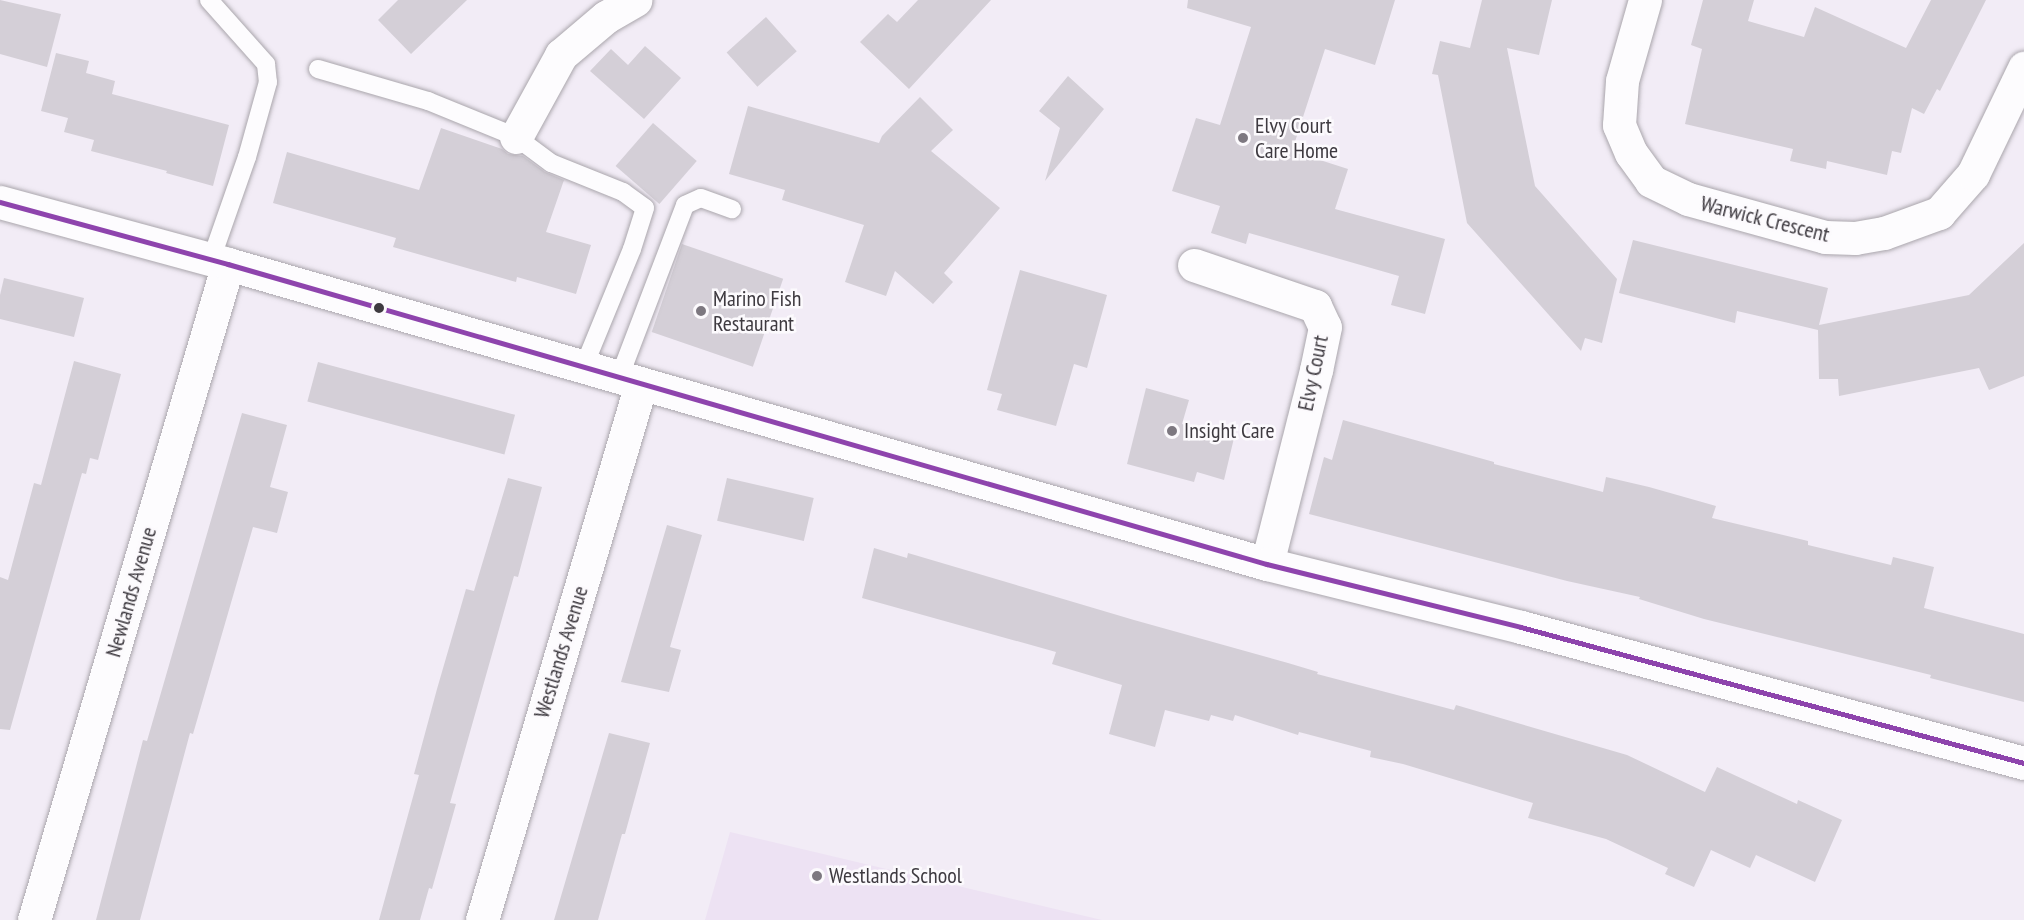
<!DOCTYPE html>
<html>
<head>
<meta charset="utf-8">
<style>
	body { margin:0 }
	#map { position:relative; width:2024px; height:920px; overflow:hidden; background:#f2ecf6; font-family:"PT Sans Narrow",sans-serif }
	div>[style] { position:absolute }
	.built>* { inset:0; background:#ede2f3 }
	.building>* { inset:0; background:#d4cfd7; transform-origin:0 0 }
	.roads { filter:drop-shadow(0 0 2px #aaa6ac) drop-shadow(0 0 2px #aaa6ac) }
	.lane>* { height:18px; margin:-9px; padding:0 9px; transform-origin:9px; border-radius:9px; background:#fdfcfe }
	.street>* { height:33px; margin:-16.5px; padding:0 16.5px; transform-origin:16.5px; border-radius:16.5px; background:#fdfcfe }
	.primary>* { height:33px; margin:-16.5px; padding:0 16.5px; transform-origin:16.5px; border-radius:16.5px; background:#fdfcfe }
	.bus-1>* { height:4.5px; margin:-2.25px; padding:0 2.25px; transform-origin:2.25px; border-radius:2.25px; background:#8e44ad }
	.dots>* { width:16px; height:16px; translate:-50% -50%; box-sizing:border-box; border:3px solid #fcfafd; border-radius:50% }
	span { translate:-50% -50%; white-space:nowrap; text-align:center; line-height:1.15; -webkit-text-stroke:5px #fcfafd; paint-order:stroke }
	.poi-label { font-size:22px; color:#3e3a40 }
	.left { translate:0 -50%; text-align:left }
	.street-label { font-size:22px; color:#3e3a40 }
</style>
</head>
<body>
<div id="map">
	<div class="built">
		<i style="clip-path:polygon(730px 832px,1102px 920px,705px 920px)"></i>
	</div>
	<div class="building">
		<i style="clip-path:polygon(0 0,61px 14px,47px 67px,0 54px)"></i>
		<i style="clip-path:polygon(398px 0,467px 0,411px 54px,378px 20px)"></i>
		<i style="clip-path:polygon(918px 0,991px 0,909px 89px,860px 42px,888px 14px,897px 22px)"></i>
		<i style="clip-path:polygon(1188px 0,1395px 0,1375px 65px,1325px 49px,1292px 151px,1348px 169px,1335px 209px,1445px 239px,1425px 314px,1391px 305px,1399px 276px,1249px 233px,1246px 244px,1211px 233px,1220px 206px,1172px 191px,1196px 118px,1220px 125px,1251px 27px,1187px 8px)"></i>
		<i style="clip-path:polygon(1482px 0,1552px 0,1539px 55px,1507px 48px,1535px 186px,1617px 279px,1602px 343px,1585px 338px,1581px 351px,1467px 223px,1438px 75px,1432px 74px,1440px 41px,1470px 48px)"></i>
		<i style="clip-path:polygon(1703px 0,1754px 0,1748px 21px,1804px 37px,1815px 7px,1906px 48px,1931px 0,1986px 0,1940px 91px,1937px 89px,1924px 114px,1912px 108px,1901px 153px,1892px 151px,1887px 175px,1827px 161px,1826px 169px,1790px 161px,1793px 149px,1685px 124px,1702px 49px,1691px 45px)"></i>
		<i style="left:766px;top:17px;width:46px;height:53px;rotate:48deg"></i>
		<i style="clip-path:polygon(645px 46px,681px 78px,644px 119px,590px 71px,611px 49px,628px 65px)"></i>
		<i style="clip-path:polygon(56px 53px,89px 61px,86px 73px,115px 81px,112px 94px,229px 125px,213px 186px,166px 173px,167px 171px,91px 151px,94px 140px,64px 132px,68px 118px,41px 111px)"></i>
		<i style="clip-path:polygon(1068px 76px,1104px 109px,1045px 181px,1060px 128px,1039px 111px)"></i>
		<i style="clip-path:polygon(920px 97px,953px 130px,931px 151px,1000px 208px,944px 273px,953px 282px,933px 304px,895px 271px,886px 296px,845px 282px,864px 225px,782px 200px,785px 190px,729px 174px,748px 106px,879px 143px,882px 136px)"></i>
		<i style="left:653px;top:123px;width:58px;height:57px;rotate:41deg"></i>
		<i style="clip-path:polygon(441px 128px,502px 149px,508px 154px,523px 156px,545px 172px,564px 180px,546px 232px,591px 245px,576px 294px,517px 277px,516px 282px,393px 247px,396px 238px,273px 203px,287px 152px,419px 190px)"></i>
		<i style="clip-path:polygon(1633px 240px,1828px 288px,1819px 325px,1969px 295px,2024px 243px,2024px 376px,1989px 390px,1979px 368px,1839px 396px,1838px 379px,1819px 379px,1818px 330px,1737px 311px,1735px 323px,1619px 293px)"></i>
		<i style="left:682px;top:244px;width:107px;height:93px;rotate:19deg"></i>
		<i style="clip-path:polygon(1020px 270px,1107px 295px,1087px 368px,1074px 364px,1056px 426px,997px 410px,1002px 394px,987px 390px)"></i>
		<i style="clip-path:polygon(4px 278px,84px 298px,74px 337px,0 319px,0 295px)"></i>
		<i style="clip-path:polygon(74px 361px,121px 374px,98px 460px,90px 458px,86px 474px,82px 473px,10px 730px,0 729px,0 577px,8px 580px,34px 483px,41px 485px)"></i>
		<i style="left:318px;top:362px;width:204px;height:41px;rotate:15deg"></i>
		<i style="clip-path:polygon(1146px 388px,1189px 400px,1182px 424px,1234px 438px,1224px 480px,1197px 472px,1194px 482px,1127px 464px)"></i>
		<i style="clip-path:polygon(242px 413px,287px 425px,270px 487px,288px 492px,277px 533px,253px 527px,193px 734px,190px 733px,140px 920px,96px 920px,143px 740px,147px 741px)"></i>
		<i style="clip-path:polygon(1343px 420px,1494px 462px,1494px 464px,1603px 492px,1606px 477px,1649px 487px,1716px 506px,1712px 518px,1808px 541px,1808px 545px,1891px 565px,1893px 557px,1934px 567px,1924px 608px,2024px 634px,2024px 702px,1930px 678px,1931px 675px,1704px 619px,1639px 599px,1640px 597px,1567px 581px,1309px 514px,1324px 457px,1332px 460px)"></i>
		<i style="clip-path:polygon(508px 478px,542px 487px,518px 577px,514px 576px,450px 803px,456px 804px,432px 889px,429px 888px,420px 920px,379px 920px,419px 775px,414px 774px,437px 689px,466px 589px,474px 591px)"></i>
		<i style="left:727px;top:478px;width:89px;height:44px;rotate:13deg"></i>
		<i style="clip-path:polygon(667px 525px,702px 535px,670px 647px,681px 650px,669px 692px,621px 682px)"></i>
		<i style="clip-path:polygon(874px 548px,907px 558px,908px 553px,1134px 620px,1288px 663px,1318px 672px,1317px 674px,1454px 710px,1456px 705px,1627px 755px,1705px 792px,1717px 767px,1797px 804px,1798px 800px,1842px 820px,1815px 882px,1756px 855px,1750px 868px,1711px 850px,1694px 887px,1665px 874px,1668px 868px,1606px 839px,1528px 818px,1533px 803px,1403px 764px,1370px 757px,1371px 751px,1299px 732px,1298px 735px,1235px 715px,1233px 721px,1211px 715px,1209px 721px,1165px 710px,1155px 747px,1109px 734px,1122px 685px,1052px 664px,1056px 652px,862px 598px)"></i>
		<i style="clip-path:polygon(609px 733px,650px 743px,625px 834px,622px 834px,598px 920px,554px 920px)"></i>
	</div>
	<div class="roads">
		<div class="lane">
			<i style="left:209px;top:0;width:86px;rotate:48.3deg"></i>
			<i style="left:266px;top:64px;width:18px;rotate:84deg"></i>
			<i style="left:268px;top:82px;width:78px;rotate:105.6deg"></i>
			<i style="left:247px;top:157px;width:109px;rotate:109.3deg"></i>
			<i style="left:318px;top:69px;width:115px;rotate:16.2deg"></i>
			<i style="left:428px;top:101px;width:95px;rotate:22.2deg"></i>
			<i style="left:516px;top:137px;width:44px;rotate:36.6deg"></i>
			<i style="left:551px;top:163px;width:78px;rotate:21.9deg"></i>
			<i style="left:623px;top:192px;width:27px;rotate:36deg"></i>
			<i style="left:645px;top:208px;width:43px;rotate:107.6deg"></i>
			<i style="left:632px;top:249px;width:126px;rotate:112.3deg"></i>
			<i style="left:619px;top:378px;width:185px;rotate:-69.1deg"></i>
			<i style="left:685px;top:205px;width:17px;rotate:-24deg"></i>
			<i style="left:701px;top:198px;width:33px;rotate:20deg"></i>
		</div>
		<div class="street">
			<i style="left:1645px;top:0;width:84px;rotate:105.9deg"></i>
			<i style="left:1622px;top:81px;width:44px;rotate:93.9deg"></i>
			<i style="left:1619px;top:125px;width:30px;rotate:67deg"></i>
			<i style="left:1631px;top:153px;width:34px;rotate:54deg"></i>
			<i style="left:1651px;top:181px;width:41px;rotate:25.9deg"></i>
			<i style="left:1688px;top:199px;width:142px;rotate:15.5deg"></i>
			<i style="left:1825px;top:237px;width:30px;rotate:2deg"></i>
			<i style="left:1855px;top:238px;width:29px;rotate:-10deg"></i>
			<i style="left:1884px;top:233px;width:59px;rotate:-20deg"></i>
			<i style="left:1939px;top:213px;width:52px;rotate:-48.9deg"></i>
			<i style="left:1973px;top:174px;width:118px;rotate:-64.3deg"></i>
			<i style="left:516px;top:137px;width:94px;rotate:-61.2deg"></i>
			<i style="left:561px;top:55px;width:59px;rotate:-40.2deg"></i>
			<i style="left:606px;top:17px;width:34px;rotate:-30deg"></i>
			<i style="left:1194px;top:265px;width:128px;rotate:18.7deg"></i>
			<i style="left:1315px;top:306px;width:23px;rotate:65deg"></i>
			<i style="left:1325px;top:327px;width:44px;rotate:101.8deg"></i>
			<i style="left:1316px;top:370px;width:200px;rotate:104.2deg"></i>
			<i style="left:34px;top:920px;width:684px;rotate:-73.53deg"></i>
			<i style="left:482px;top:920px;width:559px;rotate:-73.48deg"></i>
		</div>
		<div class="primary">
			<i style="left:0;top:202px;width:236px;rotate:15.2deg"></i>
			<i style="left:228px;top:264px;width:1081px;rotate:16.11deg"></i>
			<i style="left:1267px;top:564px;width:262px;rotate:13.9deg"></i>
			<i style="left:1521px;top:627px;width:521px;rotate:15.13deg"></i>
		</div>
	</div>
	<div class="bus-1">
		<i style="left:0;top:202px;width:236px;rotate:15.2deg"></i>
		<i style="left:228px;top:264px;width:1081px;rotate:16.11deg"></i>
		<i style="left:1267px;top:564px;width:262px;rotate:13.9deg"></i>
		<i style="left:1521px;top:627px;width:521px;rotate:15.13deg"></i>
	</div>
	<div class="dots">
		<i style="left:1243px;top:138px;background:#7d7880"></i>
		<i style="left:379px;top:308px;background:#3e3a40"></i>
		<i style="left:701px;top:311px;background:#7d7880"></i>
		<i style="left:1172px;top:431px;background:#7d7880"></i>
		<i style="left:817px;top:876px;background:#7d7880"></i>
	</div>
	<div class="poi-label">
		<span class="left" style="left:1255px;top:138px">Elvy Court<br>Care Home</span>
		<span class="left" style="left:713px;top:311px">Marino Fish<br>Restaurant</span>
		<span class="left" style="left:1184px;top:431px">Insight Care</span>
		<span class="left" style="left:829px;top:876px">Westlands School</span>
	</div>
	<div class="street-label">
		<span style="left:1765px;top:219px;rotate:14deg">Warwick Crescent</span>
		<span style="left:1313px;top:373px;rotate:-78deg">Elvy Court</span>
		<span style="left:131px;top:592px;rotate:-74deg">Newlands Avenue</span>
		<span style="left:561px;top:652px;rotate:-73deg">Westlands Avenue</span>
	</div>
</div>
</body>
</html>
